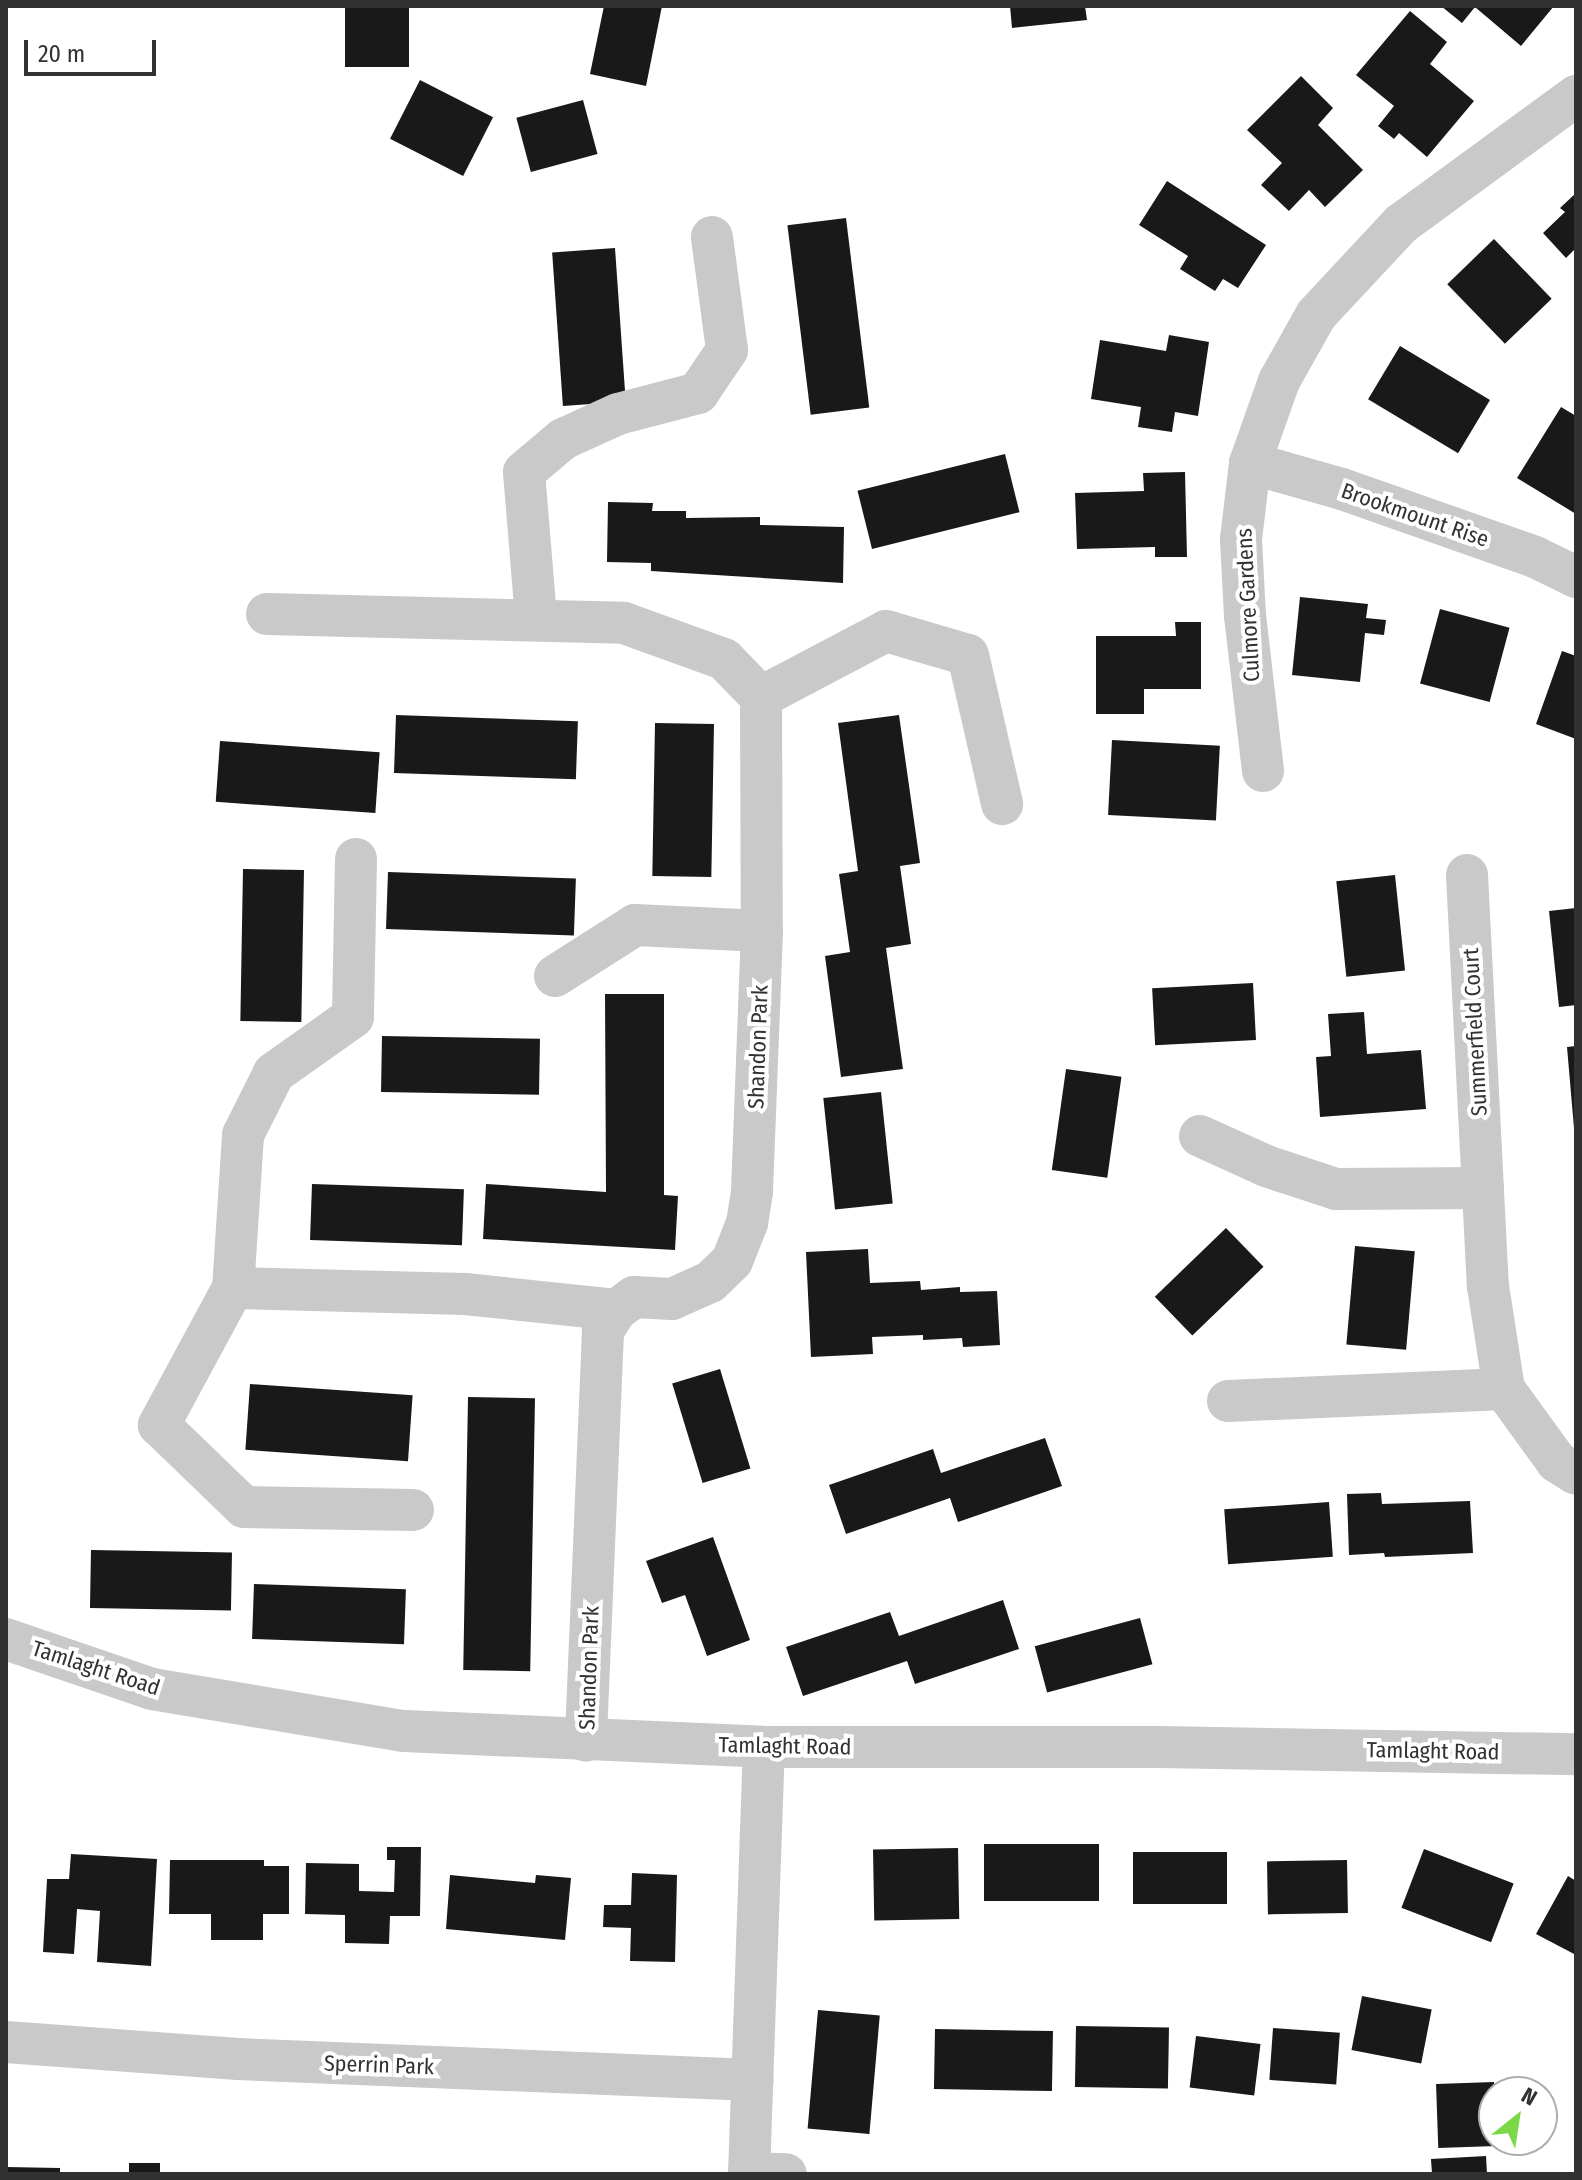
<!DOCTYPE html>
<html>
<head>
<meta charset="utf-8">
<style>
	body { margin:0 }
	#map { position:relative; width:1582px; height:2180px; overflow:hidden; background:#fff; font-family:"Fira Sans Condensed",sans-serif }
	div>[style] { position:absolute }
	.building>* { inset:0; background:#191919; transform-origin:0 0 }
	.minor>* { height:42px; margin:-21px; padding:0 21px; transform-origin:21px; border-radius:21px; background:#c9c9c9 }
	span { translate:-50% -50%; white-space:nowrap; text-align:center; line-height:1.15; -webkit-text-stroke:8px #fff; paint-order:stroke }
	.street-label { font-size:22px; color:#323232 }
	.frame { position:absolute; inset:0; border:8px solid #323232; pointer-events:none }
	.north { position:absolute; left:1478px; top:2076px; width:80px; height:80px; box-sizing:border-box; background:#fff; border:2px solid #adadad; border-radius:50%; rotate:30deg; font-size:22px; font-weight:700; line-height:32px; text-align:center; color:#323232 }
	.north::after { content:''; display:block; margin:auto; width:28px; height:36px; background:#7bd846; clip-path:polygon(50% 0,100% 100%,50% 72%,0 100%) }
	.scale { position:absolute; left:24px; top:40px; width:132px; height:36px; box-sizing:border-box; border:4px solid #323232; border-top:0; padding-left:10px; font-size:24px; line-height:28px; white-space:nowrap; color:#323232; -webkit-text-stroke:6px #fff; paint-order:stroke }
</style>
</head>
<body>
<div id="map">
	<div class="building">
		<i style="left:345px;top:6px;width:64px;height:61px"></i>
		<i style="clip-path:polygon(604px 6px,662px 6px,646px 86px,590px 74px)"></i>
		<i style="clip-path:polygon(1010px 6px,1085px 6px,1087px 20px,1012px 28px)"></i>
		<i style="clip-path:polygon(1441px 6px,1554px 6px,1521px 46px,1475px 7px,1462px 23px)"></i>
		<i style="clip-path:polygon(1410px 11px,1447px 42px,1430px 64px,1474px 101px,1427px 157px,1399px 133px,1394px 139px,1378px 126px,1394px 106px,1356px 75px)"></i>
		<i style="clip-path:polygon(1301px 76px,1333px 108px,1318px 125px,1363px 170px,1325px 207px,1309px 190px,1289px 211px,1261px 185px,1282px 163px,1247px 130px)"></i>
		<i style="left:420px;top:80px;width:82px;height:66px;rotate:27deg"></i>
		<i style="left:583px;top:100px;width:56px;height:69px;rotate:75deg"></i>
		<i style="clip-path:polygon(1167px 181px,1266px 245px,1238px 288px,1223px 279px,1215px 291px,1180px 269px,1188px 256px,1139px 225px)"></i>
		<i style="clip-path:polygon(1576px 193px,1576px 248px,1566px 258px,1543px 233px,1565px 212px,1560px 208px)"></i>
		<i style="left:846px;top:218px;width:191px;height:59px;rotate:83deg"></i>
		<i style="left:1494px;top:239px;width:83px;height:65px;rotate:46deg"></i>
		<i style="left:615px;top:248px;width:154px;height:63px;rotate:86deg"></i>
		<i style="clip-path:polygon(1169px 335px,1209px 342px,1198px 416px,1175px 412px,1172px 432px,1138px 427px,1141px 407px,1091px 399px,1100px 340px,1166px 351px)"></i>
		<i style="left:1400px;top:346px;width:105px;height:62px;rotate:31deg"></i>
		<i style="clip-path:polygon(1561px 407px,1576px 416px,1576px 514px,1517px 478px)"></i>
		<i style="left:1005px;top:454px;width:60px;height:152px;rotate:76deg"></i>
		<i style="clip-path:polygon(1185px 472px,1187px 557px,1155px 557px,1155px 547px,1077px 549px,1075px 493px,1144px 491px,1143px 473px)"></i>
		<i style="clip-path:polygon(608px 502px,653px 503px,652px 511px,686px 511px,686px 518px,760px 517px,760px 525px,844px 527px,843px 583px,651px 571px,651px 563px,607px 562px)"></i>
		<i style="clip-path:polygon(1300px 597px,1368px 604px,1366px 618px,1386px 620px,1384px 635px,1365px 633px,1360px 682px,1292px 675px)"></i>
		<i style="left:1440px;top:609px;width:72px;height:77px;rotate:15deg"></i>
		<i style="clip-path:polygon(1175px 622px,1201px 622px,1201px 689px,1144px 689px,1144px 714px,1096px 714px,1096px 636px,1176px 636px)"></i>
		<i style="clip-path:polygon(1562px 651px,1576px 656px,1576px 739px,1536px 724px)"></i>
		<i style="left:396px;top:715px;width:182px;height:58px;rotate:2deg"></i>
		<i style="clip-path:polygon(899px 715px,920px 863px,900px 866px,911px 944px,886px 948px,903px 1069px,841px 1077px,825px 956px,850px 952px,839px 874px,858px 871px,838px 723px)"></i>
		<i style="left:655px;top:723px;width:59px;height:153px;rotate:1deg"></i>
		<i style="left:1112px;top:740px;width:108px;height:75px;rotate:3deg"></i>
		<i style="left:220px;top:741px;width:160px;height:61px;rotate:4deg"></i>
		<i style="left:243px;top:869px;width:61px;height:152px;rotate:1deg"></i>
		<i style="left:388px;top:872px;width:188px;height:57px;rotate:2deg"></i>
		<i style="left:1395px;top:875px;width:96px;height:59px;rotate:84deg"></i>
		<i style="clip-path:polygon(1576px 908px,1576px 1005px,1559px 1007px,1549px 911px)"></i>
		<i style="left:1253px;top:983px;width:57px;height:101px;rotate:87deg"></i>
		<i style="clip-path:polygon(605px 994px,664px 994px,664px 1195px,678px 1196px,675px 1250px,483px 1239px,486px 1184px,606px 1192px)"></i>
		<i style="clip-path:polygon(1364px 1012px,1367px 1054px,1421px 1050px,1426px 1109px,1320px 1117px,1316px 1057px,1331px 1056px,1328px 1014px)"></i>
		<i style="left:382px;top:1036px;width:158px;height:56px;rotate:1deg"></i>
		<i style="clip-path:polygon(1576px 1046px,1576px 1127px,1574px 1128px,1567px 1047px)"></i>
		<i style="left:1066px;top:1069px;width:56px;height:102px;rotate:8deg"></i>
		<i style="left:881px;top:1092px;width:112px;height:58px;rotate:84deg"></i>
		<i style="left:312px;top:1184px;width:152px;height:56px;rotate:2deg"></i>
		<i style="left:1226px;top:1228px;width:54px;height:99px;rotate:46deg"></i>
		<i style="left:1355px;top:1246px;width:60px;height:99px;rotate:5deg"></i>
		<i style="clip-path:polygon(868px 1249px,870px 1283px,920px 1281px,921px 1290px,960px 1287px,960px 1292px,997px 1291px,1000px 1345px,963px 1347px,962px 1338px,923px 1340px,923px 1335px,872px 1337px,873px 1354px,811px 1357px,806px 1252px)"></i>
		<i style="left:720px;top:1369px;width:104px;height:50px;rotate:73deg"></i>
		<i style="left:250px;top:1384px;width:163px;height:66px;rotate:4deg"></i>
		<i style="left:468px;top:1397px;width:67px;height:273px;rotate:1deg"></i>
		<i style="clip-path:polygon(1045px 1438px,1062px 1486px,958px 1522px,950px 1498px,846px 1534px,829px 1485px,933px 1449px,941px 1473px)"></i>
		<i style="clip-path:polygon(1381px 1493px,1382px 1504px,1470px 1501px,1473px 1553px,1385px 1557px,1384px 1553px,1349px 1555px,1347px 1494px)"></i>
		<i style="left:1329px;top:1502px;width:55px;height:105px;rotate:86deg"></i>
		<i style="clip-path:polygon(713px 1537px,750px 1640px,707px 1656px,685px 1595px,662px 1603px,646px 1561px)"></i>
		<i style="left:91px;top:1550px;width:141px;height:58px;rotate:1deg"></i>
		<i style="left:254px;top:1584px;width:152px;height:55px;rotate:2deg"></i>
		<i style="clip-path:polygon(1003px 1600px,1019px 1649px,915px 1684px,907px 1661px,803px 1696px,786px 1647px,890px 1612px,899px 1636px)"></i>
		<i style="left:1140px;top:1618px;width:48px;height:109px;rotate:75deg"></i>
		<i style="left:984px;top:1844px;width:115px;height:57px"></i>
		<i style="clip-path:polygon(387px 1847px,421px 1847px,420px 1916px,390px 1916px,389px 1944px,345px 1943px,345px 1915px,305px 1914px,306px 1863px,359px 1864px,359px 1891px,394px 1892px,395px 1860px,387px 1860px)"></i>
		<i style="left:958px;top:1848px;width:71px;height:85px;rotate:89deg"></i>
		<i style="left:1424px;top:1849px;width:96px;height:63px;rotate:21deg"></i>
		<i style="left:1227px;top:1852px;width:52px;height:94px;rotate:90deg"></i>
		<i style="clip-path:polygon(71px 1854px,157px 1859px,151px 1966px,97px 1962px,100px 1911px,77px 1909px,74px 1954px,43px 1952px,47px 1879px,69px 1879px)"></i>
		<i style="clip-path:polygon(170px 1860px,264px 1860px,264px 1866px,289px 1866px,289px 1914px,263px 1914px,263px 1940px,211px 1940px,211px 1914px,169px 1914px)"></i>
		<i style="left:1347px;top:1860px;width:53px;height:80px;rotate:89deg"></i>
		<i style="clip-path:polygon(632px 1873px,677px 1875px,675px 1962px,630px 1961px,631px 1928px,603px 1927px,604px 1905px,631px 1905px)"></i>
		<i style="clip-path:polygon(450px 1875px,535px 1883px,536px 1875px,571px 1878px,565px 1940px,446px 1929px)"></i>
		<i style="clip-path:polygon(1568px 1876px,1576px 1881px,1576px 1955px,1536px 1934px)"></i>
		<i style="left:1362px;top:1996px;width:71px;height:55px;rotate:11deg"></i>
		<i style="left:818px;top:2010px;width:62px;height:119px;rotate:5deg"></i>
		<i style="left:1076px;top:2026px;width:93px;height:61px;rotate:1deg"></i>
		<i style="left:1273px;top:2028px;width:67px;height:52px;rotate:4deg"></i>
		<i style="left:935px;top:2029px;width:118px;height:60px;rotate:1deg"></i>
		<i style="left:1196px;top:2036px;width:65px;height:52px;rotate:7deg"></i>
		<i style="left:1494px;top:2082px;width:64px;height:58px;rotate:88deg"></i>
		<i style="clip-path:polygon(1486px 2156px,1487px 2174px,1432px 2174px,1431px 2159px)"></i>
		<i style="left:160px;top:2163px;width:11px;height:31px;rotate:90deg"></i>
		<i style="clip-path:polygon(6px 2167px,60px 2168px,60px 2174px,6px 2174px)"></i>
	</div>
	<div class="minor">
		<i style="left:1250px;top:463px;width:96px;rotate:15.8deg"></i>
		<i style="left:1342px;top:489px;width:205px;rotate:19.4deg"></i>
		<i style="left:1535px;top:557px;width:46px;rotate:26deg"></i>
		<i style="left:267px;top:614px;width:357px;rotate:1.4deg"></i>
		<i style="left:624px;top:623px;width:106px;rotate:19.8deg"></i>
		<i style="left:724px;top:659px;width:53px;rotate:45.8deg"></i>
		<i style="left:761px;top:697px;width:234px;rotate:89.8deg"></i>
		<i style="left:762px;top:931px;width:261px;rotate:92.2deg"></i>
		<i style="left:752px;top:1192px;width:31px;rotate:99deg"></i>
		<i style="left:747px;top:1223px;width:41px;rotate:111.5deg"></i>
		<i style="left:732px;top:1261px;width:30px;rotate:136deg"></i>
		<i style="left:710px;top:1282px;width:42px;rotate:155.9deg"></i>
		<i style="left:672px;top:1299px;width:38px;rotate:-177deg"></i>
		<i style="left:634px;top:1297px;width:22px;rotate:144deg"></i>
		<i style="left:616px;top:1310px;width:25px;rotate:122deg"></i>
		<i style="left:603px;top:1331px;width:410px;rotate:92.4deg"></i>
		<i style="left:536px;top:618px;width:146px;rotate:-94.7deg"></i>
		<i style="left:524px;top:472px;width:51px;rotate:-40.2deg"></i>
		<i style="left:563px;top:439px;width:60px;rotate:-24.4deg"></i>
		<i style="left:618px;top:414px;width:83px;rotate:-14.7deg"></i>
		<i style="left:698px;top:393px;width:52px;rotate:-56deg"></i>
		<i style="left:727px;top:350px;width:114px;rotate:-97.6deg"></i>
		<i style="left:761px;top:697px;width:141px;rotate:-27.8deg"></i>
		<i style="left:886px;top:631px;width:85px;rotate:16.3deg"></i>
		<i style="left:968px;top:655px;width:153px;rotate:77.1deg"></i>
		<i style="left:1263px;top:771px;width:156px;rotate:-96.6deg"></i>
		<i style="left:1245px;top:616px;width:77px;rotate:-93deg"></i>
		<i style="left:1241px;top:539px;width:77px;rotate:-83.2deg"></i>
		<i style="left:1250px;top:463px;width:87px;rotate:-70.5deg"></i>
		<i style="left:1279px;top:381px;width:76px;rotate:-60.7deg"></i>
		<i style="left:1316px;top:315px;width:125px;rotate:-47deg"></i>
		<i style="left:1401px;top:224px;width:217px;rotate:-36.2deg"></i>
		<i style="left:356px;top:859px;width:158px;rotate:91.1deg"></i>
		<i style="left:353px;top:1017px;width:97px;rotate:144.7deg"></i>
		<i style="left:274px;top:1073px;width:69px;rotate:116.6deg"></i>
		<i style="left:243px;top:1135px;width:153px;rotate:93.7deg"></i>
		<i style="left:233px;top:1288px;width:232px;rotate:1.5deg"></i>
		<i style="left:465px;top:1294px;width:152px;rotate:6deg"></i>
		<i style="left:1467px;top:875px;width:412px;rotate:87.1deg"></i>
		<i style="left:1488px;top:1286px;width:104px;rotate:81.2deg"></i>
		<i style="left:1504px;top:1389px;width:90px;rotate:54deg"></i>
		<i style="left:1557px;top:1462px;width:22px;rotate:32deg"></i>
		<i style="left:555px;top:976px;width:95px;rotate:-32.5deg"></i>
		<i style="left:635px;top:925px;width:127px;rotate:2.7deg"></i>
		<i style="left:1200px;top:1136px;width:72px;rotate:24.4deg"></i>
		<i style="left:1266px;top:1166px;width:74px;rotate:18.2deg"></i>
		<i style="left:1336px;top:1189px;width:147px;rotate:-0.4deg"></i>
		<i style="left:233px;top:1288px;width:156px;rotate:118.4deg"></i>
		<i style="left:159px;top:1425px;width:118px;rotate:44deg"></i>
		<i style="left:244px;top:1507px;width:169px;rotate:1deg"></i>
		<i style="left:1228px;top:1401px;width:276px;rotate:-2.5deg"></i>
		<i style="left:6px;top:1639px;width:154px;rotate:18.9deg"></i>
		<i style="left:152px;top:1689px;width:255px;rotate:9.5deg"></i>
		<i style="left:404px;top:1731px;width:360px;rotate:2.5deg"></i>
		<i style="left:764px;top:1747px;width:395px"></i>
		<i style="left:1159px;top:1747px;width:417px;rotate:1deg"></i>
		<i style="left:6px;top:2042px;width:233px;rotate:4.2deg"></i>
		<i style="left:238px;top:2059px;width:515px;rotate:2.34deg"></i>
		<i style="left:749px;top:2173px;width:37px;rotate:2deg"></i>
		<i style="left:749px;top:2174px;width:427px;rotate:-88deg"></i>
	</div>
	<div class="street-label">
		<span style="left:1415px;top:515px;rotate:19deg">Brookmount Rise</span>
		<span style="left:1248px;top:605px;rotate:-93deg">Culmore Gardens</span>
		<span style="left:1475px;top:1032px;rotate:-93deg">Summerfield Court</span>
		<span style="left:758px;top:1047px;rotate:-88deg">Shandon Park</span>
		<span style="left:96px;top:1668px;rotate:18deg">Tamlaght Road</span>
		<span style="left:589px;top:1668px;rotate:-88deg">Shandon Park</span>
		<span style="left:785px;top:1746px;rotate:1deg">Tamlaght Road</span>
		<span style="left:1433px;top:1751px;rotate:1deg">Tamlaght Road</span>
		<span style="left:379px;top:2065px;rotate:2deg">Sperrin Park</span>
	</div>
	<div class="frame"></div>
	<div class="north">N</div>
	<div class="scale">20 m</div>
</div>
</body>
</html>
